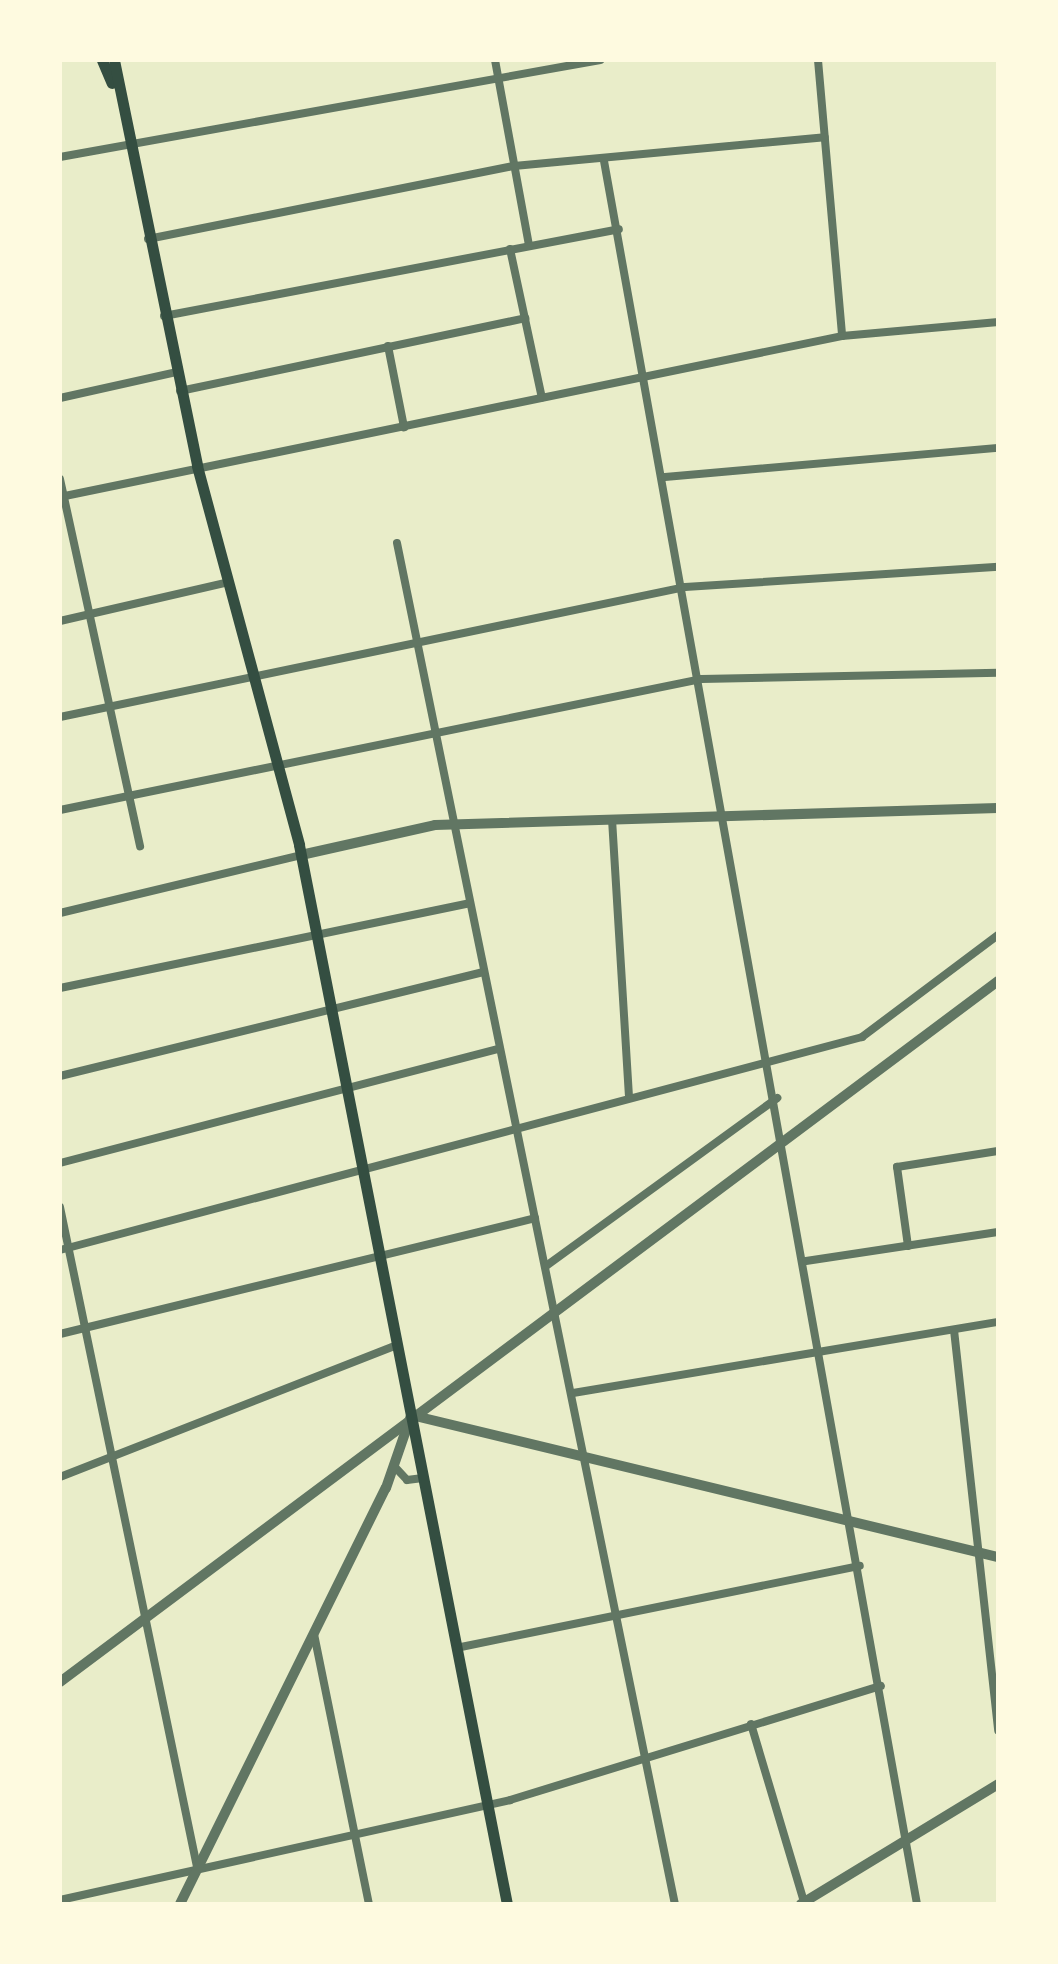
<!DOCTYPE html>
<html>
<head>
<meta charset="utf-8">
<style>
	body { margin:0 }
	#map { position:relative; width:1058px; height:1964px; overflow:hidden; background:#e9edc9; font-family:Signika,sans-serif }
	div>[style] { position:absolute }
	.minor>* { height:8px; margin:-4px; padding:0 4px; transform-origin:4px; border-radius:4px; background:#617663 }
	.tertiary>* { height:10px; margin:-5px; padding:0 5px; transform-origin:5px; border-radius:5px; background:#617663 }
	.secondary>* { height:11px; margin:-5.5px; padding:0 5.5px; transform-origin:5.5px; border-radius:5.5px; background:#344e41 }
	span { translate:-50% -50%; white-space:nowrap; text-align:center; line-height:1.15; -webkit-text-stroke:8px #fefae0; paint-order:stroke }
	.frame { position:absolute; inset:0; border:62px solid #fefae0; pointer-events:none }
</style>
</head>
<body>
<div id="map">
	<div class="minor">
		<i style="left:495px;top:60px;width:188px;rotate:79.6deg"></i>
		<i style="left:818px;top:60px;width:277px;rotate:85deg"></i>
		<i style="left:842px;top:336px;width:157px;rotate:-5.1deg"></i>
		<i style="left:60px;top:157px;width:549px;rotate:-10.18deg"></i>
		<i style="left:604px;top:161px;width:1771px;rotate:79.82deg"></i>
		<i style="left:148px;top:239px;width:373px;rotate:-11.3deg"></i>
		<i style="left:514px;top:166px;width:312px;rotate:-5.3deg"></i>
		<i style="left:510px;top:249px;width:152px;rotate:77.9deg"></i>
		<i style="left:164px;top:316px;width:463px;rotate:-10.8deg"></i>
		<i style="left:388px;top:346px;width:83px;rotate:78.8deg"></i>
		<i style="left:180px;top:391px;width:353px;rotate:-11.9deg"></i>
		<i style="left:60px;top:398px;width:119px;rotate:-12.6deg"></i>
		<i style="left:665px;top:477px;width:334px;rotate:-5deg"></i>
		<i style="left:60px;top:479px;width:376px;rotate:77.7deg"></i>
		<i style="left:60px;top:497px;width:798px;rotate:-11.63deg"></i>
		<i style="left:397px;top:543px;width:1389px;rotate:78.46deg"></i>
		<i style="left:60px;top:621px;width:173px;rotate:-13deg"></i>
		<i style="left:60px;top:717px;width:638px;rotate:-11.75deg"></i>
		<i style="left:685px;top:587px;width:314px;rotate:-3.7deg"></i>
		<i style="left:60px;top:810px;width:654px;rotate:-11.55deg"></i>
		<i style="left:701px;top:679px;width:297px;rotate:-1.2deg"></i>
		<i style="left:612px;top:819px;width:276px;rotate:86.5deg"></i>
		<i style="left:60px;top:913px;width:248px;rotate:-13.5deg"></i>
		<i style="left:60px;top:988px;width:418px;rotate:-11.7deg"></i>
		<i style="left:60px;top:1076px;width:436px;rotate:-13.8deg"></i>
		<i style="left:60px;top:1163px;width:454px;rotate:-14.6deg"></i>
		<i style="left:60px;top:1207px;width:674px;rotate:78.27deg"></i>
		<i style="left:908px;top:1246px;width:80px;rotate:-97.9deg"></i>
		<i style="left:897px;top:1167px;width:102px;rotate:-9deg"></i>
		<i style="left:60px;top:1250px;width:830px;rotate:-14.87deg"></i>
		<i style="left:862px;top:1037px;width:170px;rotate:-36.9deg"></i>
		<i style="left:806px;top:1261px;width:194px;rotate:-8.6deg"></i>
		<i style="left:546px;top:1266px;width:286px;rotate:-36deg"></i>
		<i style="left:954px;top:1330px;width:403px;rotate:83.7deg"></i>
		<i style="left:60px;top:1334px;width:489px;rotate:-13.7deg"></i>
		<i style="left:573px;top:1393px;width:431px;rotate:-9.5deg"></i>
		<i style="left:394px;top:1466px;width:19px;rotate:47deg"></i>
		<i style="left:407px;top:1480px;width:16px;rotate:-7deg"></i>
		<i style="left:60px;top:1477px;width:362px;rotate:-21.4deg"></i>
		<i style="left:314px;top:1634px;width:276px;rotate:78.5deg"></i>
		<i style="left:456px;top:1648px;width:412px;rotate:-11.5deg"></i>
		<i style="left:751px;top:1724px;width:186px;rotate:73.4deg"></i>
		<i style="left:60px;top:1900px;width:461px;rotate:-12.5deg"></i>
		<i style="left:510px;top:1800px;width:388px;rotate:-17.1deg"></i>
	</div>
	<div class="tertiary">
		<i style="left:301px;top:855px;width:137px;rotate:-12.6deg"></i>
		<i style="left:435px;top:825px;width:563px;rotate:-1.73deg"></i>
		<i style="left:411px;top:1415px;width:604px;rotate:13.6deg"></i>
		<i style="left:60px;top:1682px;width:1171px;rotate:-36.77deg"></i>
		<i style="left:180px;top:1904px;width:464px;rotate:-63.7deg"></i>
		<i style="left:386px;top:1488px;width:76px;rotate:-70.9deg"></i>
		<i style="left:801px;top:1904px;width:231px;rotate:-31.3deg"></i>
	</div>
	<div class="secondary">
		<i style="left:102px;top:60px;width:25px;rotate:67deg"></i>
		<i style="left:114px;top:60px;width:414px;rotate:78.4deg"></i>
		<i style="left:197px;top:466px;width:392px;rotate:74.9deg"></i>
		<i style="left:299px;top:845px;width:1079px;rotate:78.89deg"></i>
	</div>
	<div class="frame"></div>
</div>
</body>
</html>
